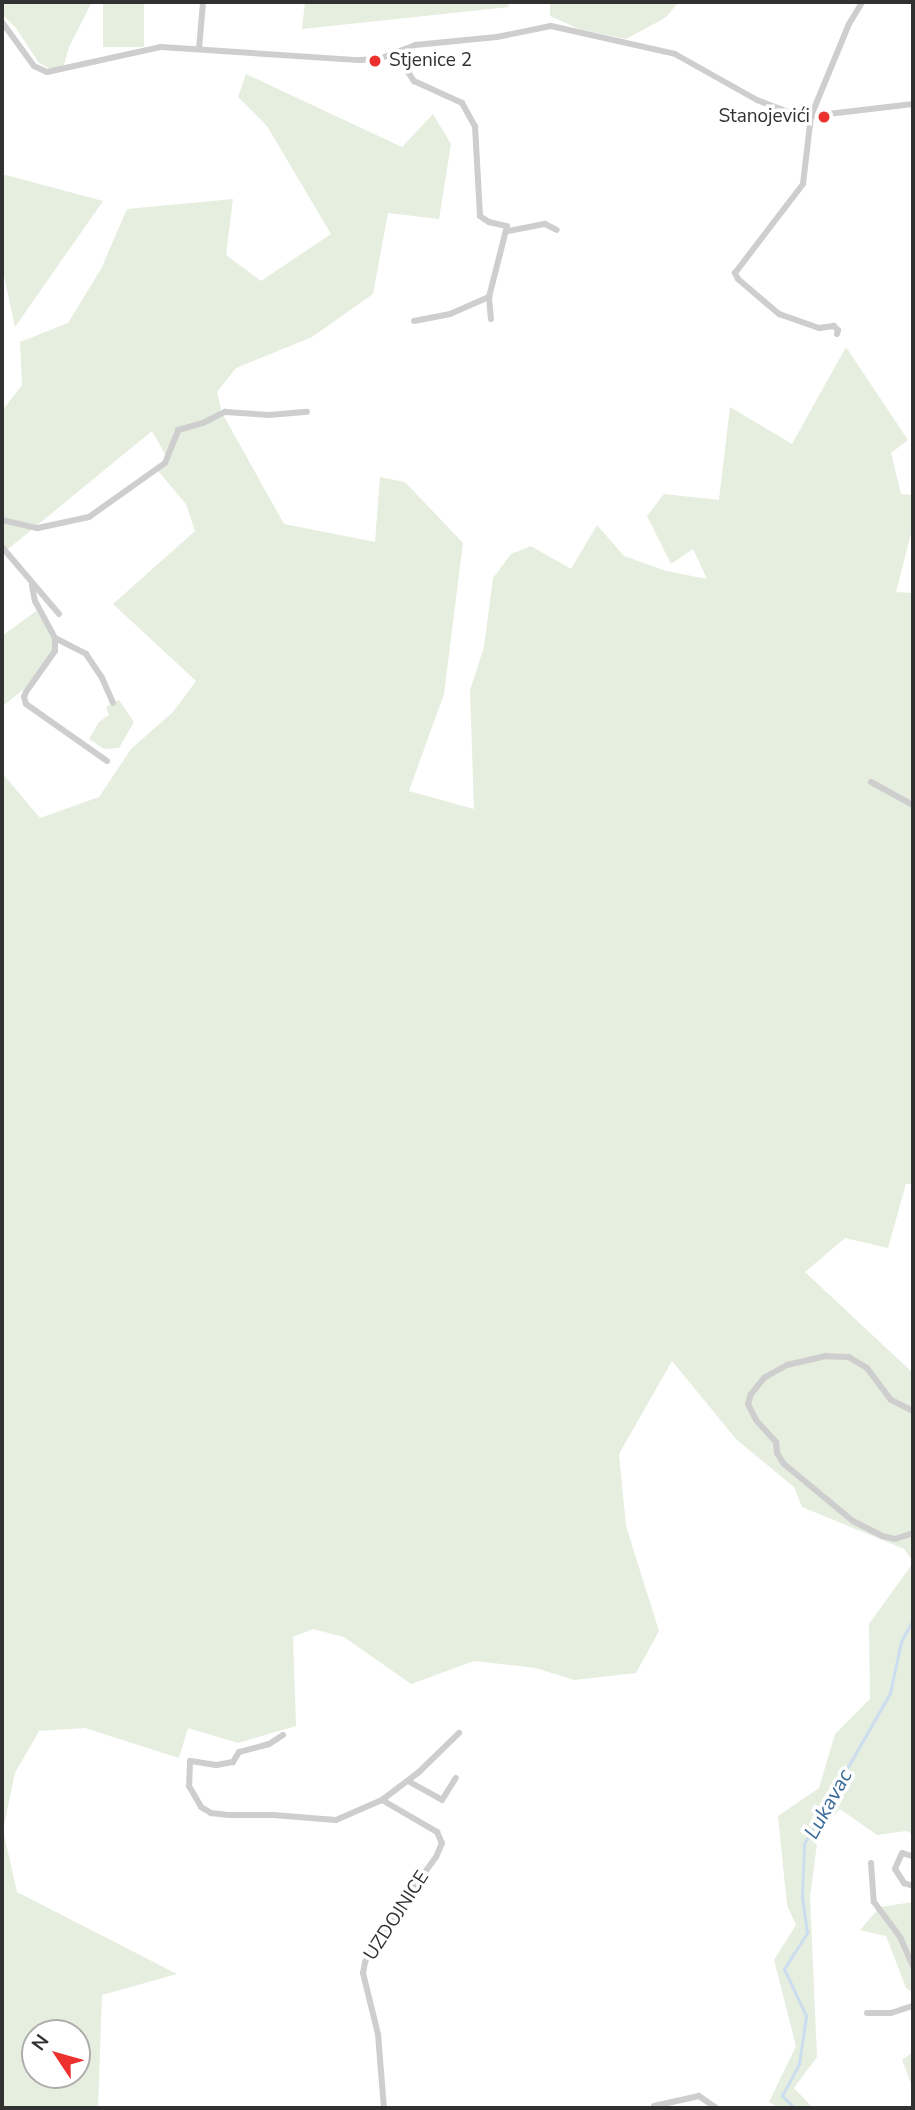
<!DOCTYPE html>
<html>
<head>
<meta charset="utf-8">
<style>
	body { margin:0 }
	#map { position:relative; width:915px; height:2110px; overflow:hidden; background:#fff; font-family:"Nunito Sans",sans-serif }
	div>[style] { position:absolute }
	.green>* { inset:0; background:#e6eedf; transform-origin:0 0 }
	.stream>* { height:2.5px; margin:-1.25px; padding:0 1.25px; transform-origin:1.25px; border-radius:1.25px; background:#cbddee }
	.street>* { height:6px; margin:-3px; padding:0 3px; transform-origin:3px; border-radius:3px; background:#cecece }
	.dots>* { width:19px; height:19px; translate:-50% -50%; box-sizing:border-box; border:4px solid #fff; border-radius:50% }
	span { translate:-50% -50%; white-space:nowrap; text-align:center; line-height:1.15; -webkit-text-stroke:7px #fff; paint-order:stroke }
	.poi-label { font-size:19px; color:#313131 }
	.left { translate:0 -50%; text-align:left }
	.right { translate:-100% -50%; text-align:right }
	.street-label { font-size:19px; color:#313131 }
	.water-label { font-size:21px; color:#3b6b97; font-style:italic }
	.frame { position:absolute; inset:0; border:4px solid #313131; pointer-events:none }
	.north { position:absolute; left:21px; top:2019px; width:70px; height:70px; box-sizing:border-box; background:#fff; border:2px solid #adadad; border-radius:50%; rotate:306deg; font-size:19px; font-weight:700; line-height:28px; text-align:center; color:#313131 }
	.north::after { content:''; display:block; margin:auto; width:24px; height:32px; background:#ec312f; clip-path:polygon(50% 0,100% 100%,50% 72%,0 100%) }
</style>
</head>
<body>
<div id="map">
	<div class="green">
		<i style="clip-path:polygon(2px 2px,92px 2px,69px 47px,63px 68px,51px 69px,39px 63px,16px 28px,2px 14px)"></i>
		<i style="left:103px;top:2px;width:41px;height:45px"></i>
		<i style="clip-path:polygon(305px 2px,508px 2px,509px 7px,302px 29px)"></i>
		<i style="clip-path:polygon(550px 2px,679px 2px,665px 18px,626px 39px,579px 29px,550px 16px)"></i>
		<i style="clip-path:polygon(evenodd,246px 74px,402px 147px,433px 114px,451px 144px,439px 219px,388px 213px,373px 294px,312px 337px,236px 368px,217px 392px,222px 413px,284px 524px,375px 542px,380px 477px,405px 482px,463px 543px,444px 694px,409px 791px,474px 809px,470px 690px,484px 647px,493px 578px,511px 554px,531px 546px,571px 569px,597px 525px,624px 556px,666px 571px,707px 579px,693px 549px,671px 564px,647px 516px,664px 494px,719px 500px,730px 407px,792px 444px,846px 347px,908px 440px,891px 453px,901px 494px,913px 495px,913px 526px,896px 592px,913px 593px,913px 1184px,906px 1184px,888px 1248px,845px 1238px,805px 1272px,913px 1373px,913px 1561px,904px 1549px,802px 1507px,794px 1487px,736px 1439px,672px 1361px,619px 1454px,626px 1526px,659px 1631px,636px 1673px,574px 1680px,536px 1668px,474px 1661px,411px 1684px,344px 1637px,313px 1629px,293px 1637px,296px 1726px,238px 1743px,188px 1728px,179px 1758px,85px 1728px,39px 1731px,15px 1773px,3px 1830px,17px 1892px,177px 1974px,102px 1995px,98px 2108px,2px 2108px,2px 773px,40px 818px,99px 797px,131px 749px,173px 712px,196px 681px,113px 604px,195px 531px,186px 504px,158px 471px,166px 456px,152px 431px,2px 554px,2px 411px,22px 385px,20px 342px,68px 323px,101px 269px,127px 209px,233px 199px,226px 255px,261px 281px,331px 234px,267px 126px,238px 97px,246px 74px,35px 2033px,77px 2033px,77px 2075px,35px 2075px,35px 2033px)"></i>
		<i style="clip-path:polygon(2px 174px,103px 201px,15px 327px,2px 267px)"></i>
		<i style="clip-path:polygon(36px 611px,51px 633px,54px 649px,26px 687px,2px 707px,2px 636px)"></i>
		<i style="clip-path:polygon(119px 700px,134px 722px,119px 748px,104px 749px,89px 739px,99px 722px,109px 715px,106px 707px)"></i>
		<i style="clip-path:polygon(913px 1563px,913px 1834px,906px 1831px,877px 1835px,840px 1809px,827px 1822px,817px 1844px,810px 1897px,817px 2057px,794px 2088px,812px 2107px,779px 2108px,769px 2102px,796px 2046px,774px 1960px,796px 1925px,787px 1905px,778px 1816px,819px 1788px,835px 1734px,870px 1699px,869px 1624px)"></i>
		<i style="clip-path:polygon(913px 1902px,913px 1993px,906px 1988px,886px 1936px,860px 1930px,880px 1907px)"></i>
		<i style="clip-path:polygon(913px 2052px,913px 2089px,902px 2060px)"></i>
	</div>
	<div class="stream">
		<i style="left:794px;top:2108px;width:17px;rotate:-135deg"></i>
		<i style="left:782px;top:2096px;width:36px;rotate:-62deg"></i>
		<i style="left:799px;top:2064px;width:49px;rotate:-81.7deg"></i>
		<i style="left:806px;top:2016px;width:52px;rotate:-115.1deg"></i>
		<i style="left:784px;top:1969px;width:43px;rotate:-57.4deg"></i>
		<i style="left:807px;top:1933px;width:36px;rotate:-98deg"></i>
		<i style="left:802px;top:1897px;width:53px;rotate:-87.8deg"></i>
		<i style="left:804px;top:1844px;width:174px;rotate:-60.3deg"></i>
		<i style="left:890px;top:1693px;width:52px;rotate:-77.8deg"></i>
		<i style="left:901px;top:1642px;width:26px;rotate:-62deg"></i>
	</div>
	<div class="street">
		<i style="left:2px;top:22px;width:54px;rotate:54deg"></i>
		<i style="left:34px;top:66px;width:14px;rotate:25deg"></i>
		<i style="left:47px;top:72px;width:117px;rotate:-12.4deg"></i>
		<i style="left:161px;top:47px;width:198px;rotate:3.8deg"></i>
		<i style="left:359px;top:60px;width:20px;rotate:-3deg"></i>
		<i style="left:379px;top:59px;width:39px;rotate:-21deg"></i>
		<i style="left:415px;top:45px;width:82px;rotate:-5.6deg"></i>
		<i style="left:497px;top:37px;width:55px;rotate:-11.5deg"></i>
		<i style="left:551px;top:26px;width:127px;rotate:12.7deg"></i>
		<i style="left:675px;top:54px;width:94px;rotate:29.3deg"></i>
		<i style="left:757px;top:100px;width:39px;rotate:21deg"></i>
		<i style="left:793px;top:114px;width:18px;rotate:6deg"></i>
		<i style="left:811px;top:116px;width:103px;rotate:-6.7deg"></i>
		<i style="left:199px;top:49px;width:47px;rotate:-85.1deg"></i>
		<i style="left:395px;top:52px;width:35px;rotate:57deg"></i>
		<i style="left:414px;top:81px;width:53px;rotate:24.6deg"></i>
		<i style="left:462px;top:103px;width:26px;rotate:61deg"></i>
		<i style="left:475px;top:126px;width:90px;rotate:86.8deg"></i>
		<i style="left:480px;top:216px;width:11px;rotate:34deg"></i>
		<i style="left:489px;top:222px;width:18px;rotate:13deg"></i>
		<i style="left:507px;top:226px;width:73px;rotate:104.2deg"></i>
		<i style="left:489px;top:297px;width:22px;rotate:85deg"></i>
		<i style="left:508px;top:231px;width:38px;rotate:-11deg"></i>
		<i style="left:545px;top:224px;width:13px;rotate:27deg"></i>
		<i style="left:414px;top:321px;width:37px;rotate:-11deg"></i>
		<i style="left:450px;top:314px;width:43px;rotate:-23.6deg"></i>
		<i style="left:837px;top:334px;width:4px;rotate:-76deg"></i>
		<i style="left:838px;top:330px;width:6px;rotate:-135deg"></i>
		<i style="left:834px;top:326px;width:15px;rotate:172deg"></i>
		<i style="left:819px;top:328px;width:42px;rotate:-160.7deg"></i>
		<i style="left:779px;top:314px;width:54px;rotate:-139.5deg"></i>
		<i style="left:738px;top:279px;width:7px;rotate:-117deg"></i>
		<i style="left:735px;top:273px;width:112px;rotate:-52.6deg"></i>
		<i style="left:803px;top:184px;width:68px;rotate:-83.3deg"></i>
		<i style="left:811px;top:116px;width:100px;rotate:-67.6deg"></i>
		<i style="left:849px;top:24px;width:26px;rotate:-59deg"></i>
		<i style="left:2px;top:520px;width:37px;rotate:13deg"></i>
		<i style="left:38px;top:528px;width:52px;rotate:-12.2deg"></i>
		<i style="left:89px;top:517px;width:93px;rotate:-35.4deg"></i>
		<i style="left:165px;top:463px;width:35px;rotate:-68deg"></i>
		<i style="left:178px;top:430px;width:26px;rotate:-16deg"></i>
		<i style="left:203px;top:423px;width:25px;rotate:-27deg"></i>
		<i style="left:225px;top:412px;width:44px;rotate:3.9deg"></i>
		<i style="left:269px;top:415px;width:38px;rotate:-5deg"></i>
		<i style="left:2px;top:547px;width:88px;rotate:49.6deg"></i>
		<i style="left:32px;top:586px;width:15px;rotate:79deg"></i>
		<i style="left:35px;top:601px;width:42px;rotate:61.6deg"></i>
		<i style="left:55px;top:638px;width:13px;rotate:90deg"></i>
		<i style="left:55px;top:651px;width:50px;rotate:125.3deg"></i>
		<i style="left:26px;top:692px;width:5px;rotate:112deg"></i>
		<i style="left:24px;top:697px;width:7px;rotate:74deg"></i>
		<i style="left:26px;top:704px;width:99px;rotate:35.1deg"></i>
		<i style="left:55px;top:638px;width:35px;rotate:27deg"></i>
		<i style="left:86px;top:654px;width:29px;rotate:56deg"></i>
		<i style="left:102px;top:678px;width:27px;rotate:66deg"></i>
		<i style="left:871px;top:782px;width:48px;rotate:28.7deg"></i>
		<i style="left:913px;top:1411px;width:25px;rotate:-153deg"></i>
		<i style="left:891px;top:1400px;width:40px;rotate:-127deg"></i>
		<i style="left:867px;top:1368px;width:21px;rotate:-149deg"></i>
		<i style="left:849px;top:1357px;width:23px;rotate:-178deg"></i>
		<i style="left:826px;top:1356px;width:40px;rotate:167deg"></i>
		<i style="left:787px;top:1365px;width:26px;rotate:151deg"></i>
		<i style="left:764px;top:1378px;width:21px;rotate:129deg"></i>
		<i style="left:751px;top:1394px;width:10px;rotate:107deg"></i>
		<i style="left:748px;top:1404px;width:18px;rotate:63deg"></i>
		<i style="left:756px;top:1420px;width:30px;rotate:48deg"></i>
		<i style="left:776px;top:1442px;width:11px;rotate:85deg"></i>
		<i style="left:777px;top:1453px;width:13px;rotate:58deg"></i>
		<i style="left:784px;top:1464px;width:89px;rotate:39.6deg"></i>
		<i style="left:853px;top:1521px;width:33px;rotate:27deg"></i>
		<i style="left:882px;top:1536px;width:13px;rotate:13deg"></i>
		<i style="left:895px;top:1539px;width:19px;rotate:-18deg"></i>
		<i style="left:283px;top:1735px;width:17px;rotate:147deg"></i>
		<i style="left:269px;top:1744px;width:31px;rotate:165deg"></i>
		<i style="left:239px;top:1752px;width:12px;rotate:121deg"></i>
		<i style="left:233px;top:1762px;width:17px;rotate:170deg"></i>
		<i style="left:216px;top:1765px;width:26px;rotate:-171deg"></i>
		<i style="left:190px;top:1761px;width:25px;rotate:92deg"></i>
		<i style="left:189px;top:1786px;width:24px;rotate:60deg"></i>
		<i style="left:201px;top:1807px;width:12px;rotate:31deg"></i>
		<i style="left:211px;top:1813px;width:17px;rotate:7deg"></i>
		<i style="left:228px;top:1815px;width:45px"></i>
		<i style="left:273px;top:1815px;width:63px;rotate:4.5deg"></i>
		<i style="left:336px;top:1820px;width:50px;rotate:-23.5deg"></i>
		<i style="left:382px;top:1800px;width:46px;rotate:-37.1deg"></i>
		<i style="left:419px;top:1772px;width:56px;rotate:-44.3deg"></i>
		<i style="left:408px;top:1781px;width:39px;rotate:29deg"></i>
		<i style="left:442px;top:1800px;width:26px;rotate:-58deg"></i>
		<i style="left:382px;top:1800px;width:64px;rotate:30.2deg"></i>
		<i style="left:437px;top:1832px;width:12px;rotate:66deg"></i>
		<i style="left:442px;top:1843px;width:15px;rotate:113deg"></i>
		<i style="left:436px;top:1857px;width:61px;rotate:126.3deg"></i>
		<i style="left:400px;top:1906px;width:66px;rotate:122deg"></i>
		<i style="left:365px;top:1962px;width:11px;rotate:100deg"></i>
		<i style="left:363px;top:1973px;width:63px;rotate:76.2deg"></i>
		<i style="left:378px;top:2034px;width:74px;rotate:85.4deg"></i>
		<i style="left:912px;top:1856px;width:10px;rotate:-163deg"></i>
		<i style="left:902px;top:1853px;width:17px;rotate:114deg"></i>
		<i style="left:895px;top:1869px;width:17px;rotate:57deg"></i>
		<i style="left:904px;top:1883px;width:9px;rotate:18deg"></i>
		<i style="left:871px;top:1863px;width:39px;rotate:86deg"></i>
		<i style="left:874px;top:1902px;width:44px;rotate:53.4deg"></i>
		<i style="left:900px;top:1937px;width:32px;rotate:66deg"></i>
		<i style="left:867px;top:2013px;width:24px"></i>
		<i style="left:891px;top:2013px;width:23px;rotate:-18deg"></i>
		<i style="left:654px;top:2106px;width:46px;rotate:-12.5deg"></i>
		<i style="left:699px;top:2096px;width:21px;rotate:35deg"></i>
	</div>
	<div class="dots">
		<i style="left:375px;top:61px;background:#ec312f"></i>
		<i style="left:824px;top:117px;background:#ec312f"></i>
	</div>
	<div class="poi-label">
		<span class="left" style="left:389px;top:61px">Stjenice 2</span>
		<span class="right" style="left:810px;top:117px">Stanojevići</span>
	</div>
	<div class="street-label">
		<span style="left:397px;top:1916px;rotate:-57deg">UZDOJNICE</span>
	</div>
	<div class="water-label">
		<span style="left:828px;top:1804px;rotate:-61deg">Lukavac</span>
	</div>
	<div class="frame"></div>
	<div class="north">N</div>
</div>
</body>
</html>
